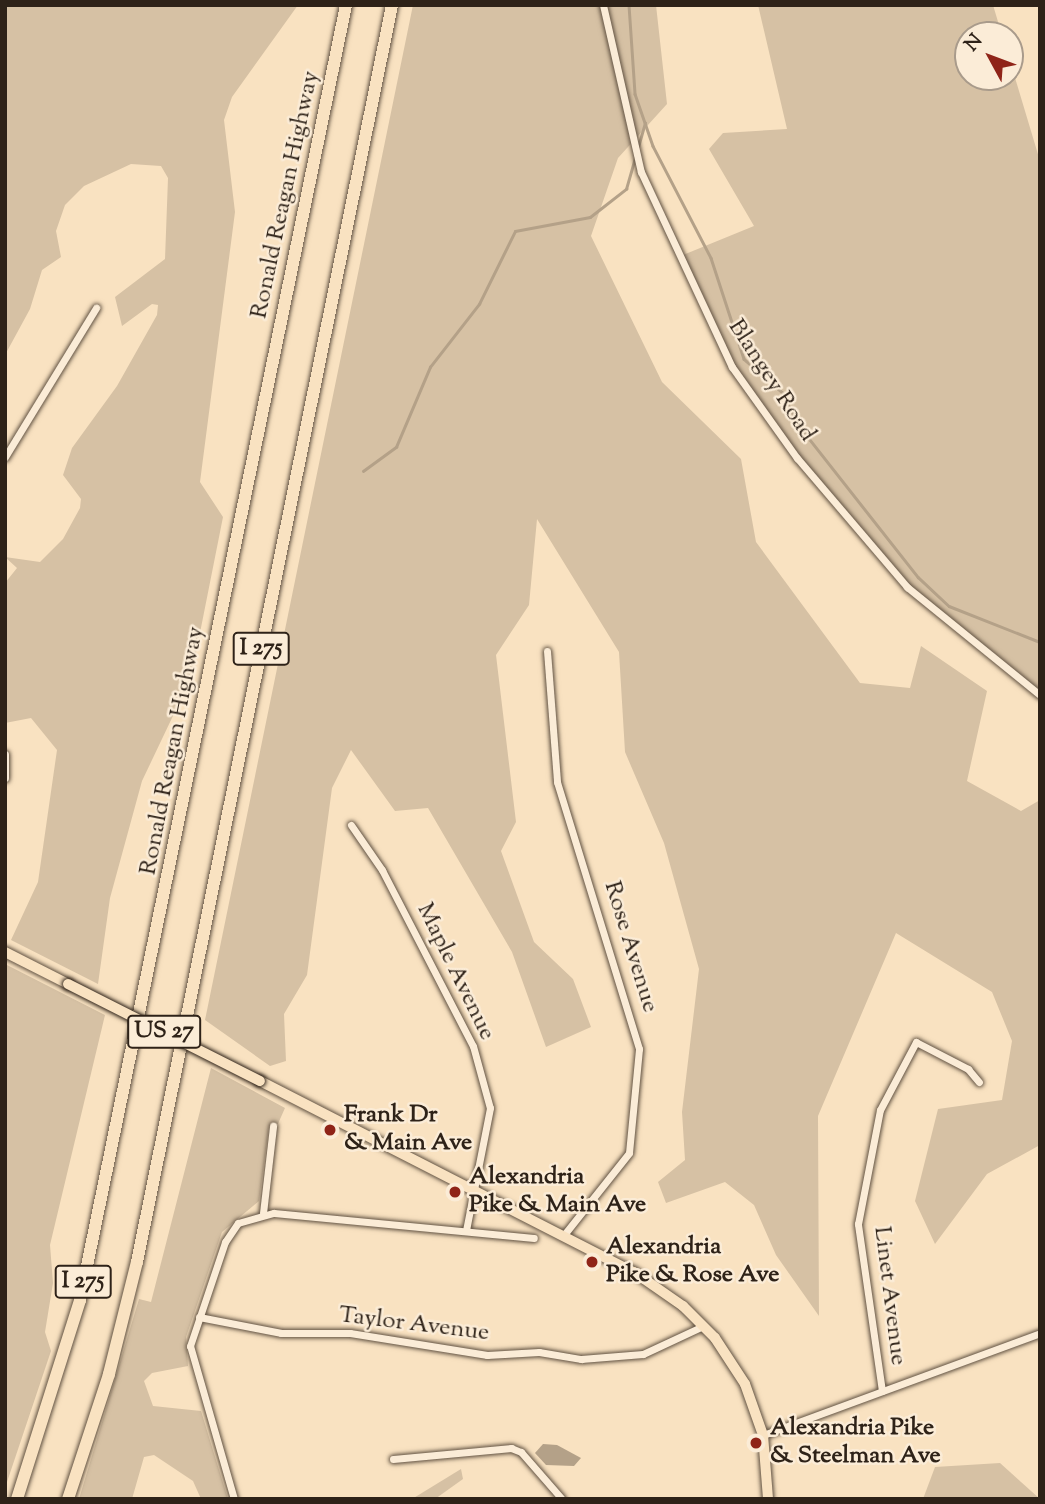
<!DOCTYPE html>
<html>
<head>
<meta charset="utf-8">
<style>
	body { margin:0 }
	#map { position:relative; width:1045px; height:1504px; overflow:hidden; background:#f9e2c1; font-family:"Sorts Mill Goudy",serif }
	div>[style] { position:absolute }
	.green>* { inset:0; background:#d6c1a4 }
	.water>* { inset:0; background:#b4a188 }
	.stream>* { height:2.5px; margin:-1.25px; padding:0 1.25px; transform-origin:1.25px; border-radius:1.25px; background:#b4a188 }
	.roads { filter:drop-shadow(0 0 2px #615242) drop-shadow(0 0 2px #615242) }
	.minor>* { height:7px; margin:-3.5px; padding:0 3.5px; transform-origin:3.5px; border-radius:3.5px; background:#fbecd7 }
	.primary>* { height:10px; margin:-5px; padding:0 5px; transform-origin:5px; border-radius:5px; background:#f9e2c1 }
	.motorway>* { height:12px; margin:-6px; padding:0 6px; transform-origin:6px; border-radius:6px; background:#f9e2c1 }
	.bridges { filter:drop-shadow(0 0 2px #2e2218) drop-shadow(0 0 2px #2e2218) }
	.primary-bridge>* { height:10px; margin:-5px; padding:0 5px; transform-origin:5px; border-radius:5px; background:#f9e2c1 }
	.dots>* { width:19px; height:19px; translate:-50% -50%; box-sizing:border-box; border:4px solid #fbecd7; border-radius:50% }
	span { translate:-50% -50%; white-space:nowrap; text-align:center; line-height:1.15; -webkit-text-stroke:5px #fbecd7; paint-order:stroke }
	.shield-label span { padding:2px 5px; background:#fbecd7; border:2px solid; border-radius:5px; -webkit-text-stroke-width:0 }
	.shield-label { font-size:23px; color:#2e2218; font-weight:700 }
	.street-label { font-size:24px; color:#2e2218 }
	.poi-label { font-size:24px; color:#2e2218; font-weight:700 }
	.left { translate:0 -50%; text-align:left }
	.frame { position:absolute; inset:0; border:7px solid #2e2218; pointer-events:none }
	.north { position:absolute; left:954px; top:21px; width:70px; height:70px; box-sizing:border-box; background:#fbecd7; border:2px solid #a99b8b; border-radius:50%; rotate:311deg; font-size:19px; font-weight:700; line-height:28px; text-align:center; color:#2e2218 }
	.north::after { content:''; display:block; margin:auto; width:24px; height:32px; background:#8f2418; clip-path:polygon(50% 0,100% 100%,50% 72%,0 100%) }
</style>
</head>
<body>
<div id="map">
	<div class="green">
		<i style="clip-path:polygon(5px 5px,298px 5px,232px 97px,224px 120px,235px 212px,200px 482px,223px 517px,191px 678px,142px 781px,110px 898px,98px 984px,11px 940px,38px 882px,57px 750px,31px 718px,5px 723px,5px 583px,17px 568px,5px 557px,40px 562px,63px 539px,80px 508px,81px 499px,63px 475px,72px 448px,117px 386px,157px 315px,158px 305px,152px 304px,122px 326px,115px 297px,165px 259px,168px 178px,161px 166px,131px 164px,84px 186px,65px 205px,56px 231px,61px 257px,42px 270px,30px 309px,5px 355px)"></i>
		<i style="clip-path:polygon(413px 5px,656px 5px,667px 104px,618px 158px,591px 236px,662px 382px,741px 459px,756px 542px,860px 683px,910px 688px,921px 646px,987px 691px,967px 781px,1021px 811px,1040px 800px,1040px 1145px,987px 1174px,935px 1244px,915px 1201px,938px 1109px,1002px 1100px,1012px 1041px,992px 992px,896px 933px,818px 1116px,819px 1316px,776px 1255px,754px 1205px,725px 1182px,666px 1203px,658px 1182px,685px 1160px,682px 1112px,699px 969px,664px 843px,625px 752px,619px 652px,537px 519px,529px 605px,496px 655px,516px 822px,501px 851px,534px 942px,573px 979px,591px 1027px,546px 1047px,512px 952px,428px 808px,395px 811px,351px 750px,332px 788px,307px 975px,284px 1014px,286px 1061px,270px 1066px,205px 1020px)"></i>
		<i style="clip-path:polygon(758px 5px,993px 5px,1002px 35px,968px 35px,968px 77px,1010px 77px,1010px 61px,1040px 161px,1040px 695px,920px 600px,797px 458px,732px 367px,710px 322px,683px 255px,754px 226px,709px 149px,723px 133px,787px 129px)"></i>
		<i style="clip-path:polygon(7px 965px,105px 1015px,50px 1245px,53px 1283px,45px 1332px,51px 1351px,5px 1488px)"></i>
		<i style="clip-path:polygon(211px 1068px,285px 1108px,277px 1126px,269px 1126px,259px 1201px,222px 1232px,186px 1337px,188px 1366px,152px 1373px,144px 1381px,153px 1406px,201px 1411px,228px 1499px,201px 1499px,193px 1481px,154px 1455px,144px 1457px,132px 1499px,79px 1499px,139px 1299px,151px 1302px)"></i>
		<i style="clip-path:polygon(1000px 1463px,1040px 1499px,923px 1499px,935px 1467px)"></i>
		<i style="clip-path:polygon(461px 1469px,463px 1479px,435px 1499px,412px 1499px)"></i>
	</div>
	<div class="water">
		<i style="clip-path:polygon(543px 1444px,557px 1445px,581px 1458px,574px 1466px,546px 1465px,535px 1453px)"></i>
	</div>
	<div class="stream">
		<i style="left:629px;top:5px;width:89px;rotate:86.1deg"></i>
		<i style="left:635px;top:94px;width:55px;rotate:70.9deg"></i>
		<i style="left:653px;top:146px;width:126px;rotate:62.6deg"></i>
		<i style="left:711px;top:258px;width:106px;rotate:71.9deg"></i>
		<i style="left:744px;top:359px;width:50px;rotate:41deg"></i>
		<i style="left:782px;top:392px;width:39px;rotate:63deg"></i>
		<i style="left:800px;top:427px;width:191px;rotate:51.8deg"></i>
		<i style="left:918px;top:577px;width:42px;rotate:43.1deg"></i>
		<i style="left:949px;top:606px;width:98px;rotate:21.6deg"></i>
		<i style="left:638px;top:147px;width:25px;rotate:-74deg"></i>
		<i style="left:363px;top:471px;width:41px;rotate:-36deg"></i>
		<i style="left:396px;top:447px;width:87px;rotate:-67deg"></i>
		<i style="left:430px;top:367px;width:80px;rotate:-52.1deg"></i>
		<i style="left:479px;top:304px;width:81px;rotate:-63.7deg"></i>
		<i style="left:515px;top:231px;width:76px;rotate:-10.6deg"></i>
		<i style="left:590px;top:217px;width:46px;rotate:-37.9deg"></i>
		<i style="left:626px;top:189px;width:33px;rotate:-74deg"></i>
	</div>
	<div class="roads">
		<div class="minor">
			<i style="left:603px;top:5px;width:171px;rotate:77.2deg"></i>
			<i style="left:641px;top:172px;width:215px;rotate:65deg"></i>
			<i style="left:732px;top:367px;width:112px;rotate:54.5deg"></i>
			<i style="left:797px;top:458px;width:170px;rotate:49.5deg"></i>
			<i style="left:907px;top:587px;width:171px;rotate:39.1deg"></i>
			<i style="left:5px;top:457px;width:175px;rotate:-58.6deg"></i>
			<i style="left:547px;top:651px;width:131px;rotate:85.6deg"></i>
			<i style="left:557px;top:782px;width:279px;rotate:72.9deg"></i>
			<i style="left:639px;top:1049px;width:104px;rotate:95.5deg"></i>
			<i style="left:629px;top:1153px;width:106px;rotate:128.5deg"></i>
			<i style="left:5px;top:754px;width:24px;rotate:90deg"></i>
			<i style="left:351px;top:825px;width:55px;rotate:55.4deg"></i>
			<i style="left:382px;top:870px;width:198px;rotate:62.7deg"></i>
			<i style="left:473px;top:1046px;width:64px;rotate:74.7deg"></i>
			<i style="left:490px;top:1108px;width:124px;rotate:101.1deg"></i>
			<i style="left:263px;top:1213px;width:88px;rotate:-83.4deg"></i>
			<i style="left:199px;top:1317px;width:84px;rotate:11deg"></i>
			<i style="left:281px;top:1333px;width:69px"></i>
			<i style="left:350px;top:1333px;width:139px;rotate:9.1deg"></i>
			<i style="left:487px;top:1355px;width:52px;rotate:-3.3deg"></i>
			<i style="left:539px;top:1352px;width:43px;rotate:9.5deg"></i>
			<i style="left:581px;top:1359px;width:62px;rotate:-4.6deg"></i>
			<i style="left:643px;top:1354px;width:66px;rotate:-25deg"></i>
			<i style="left:882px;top:1391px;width:169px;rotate:-98.2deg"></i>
			<i style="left:858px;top:1224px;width:116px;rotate:-79.1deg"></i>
			<i style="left:880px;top:1110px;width:77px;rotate:-62.1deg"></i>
			<i style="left:916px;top:1042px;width:59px;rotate:27.4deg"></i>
			<i style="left:968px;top:1069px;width:17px;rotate:50deg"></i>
			<i style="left:763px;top:1435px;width:295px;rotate:-20.2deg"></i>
			<i style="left:393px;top:1459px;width:119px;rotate:-5.3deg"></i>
			<i style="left:511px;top:1448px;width:11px;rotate:22deg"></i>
			<i style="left:521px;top:1452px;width:62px;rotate:48.9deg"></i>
			<i style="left:234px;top:1499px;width:159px;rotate:-106deg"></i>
			<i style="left:190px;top:1346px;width:110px;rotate:-71.4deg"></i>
			<i style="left:225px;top:1242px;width:23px;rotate:-56deg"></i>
			<i style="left:238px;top:1223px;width:37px;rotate:-16deg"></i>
			<i style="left:274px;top:1213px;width:261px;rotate:5.5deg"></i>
		</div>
		<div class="primary">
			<i style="left:5px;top:952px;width:71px;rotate:26.9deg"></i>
			<i style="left:260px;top:1081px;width:420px;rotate:27.1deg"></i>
			<i style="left:634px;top:1272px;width:60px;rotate:34.8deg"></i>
			<i style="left:683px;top:1306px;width:45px;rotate:45deg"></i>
			<i style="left:715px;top:1338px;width:55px;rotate:56.9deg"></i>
			<i style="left:745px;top:1384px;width:54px;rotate:70.6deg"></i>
			<i style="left:763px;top:1435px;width:64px;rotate:85.5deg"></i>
		</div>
		<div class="motorway">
			<i style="left:17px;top:1499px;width:209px;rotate:-72.4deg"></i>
			<i style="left:80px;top:1300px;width:1322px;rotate:-78.39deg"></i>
			<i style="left:68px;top:1499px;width:132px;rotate:-71.8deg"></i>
			<i style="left:109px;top:1374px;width:115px;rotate:-76deg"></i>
			<i style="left:137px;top:1262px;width:1283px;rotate:-78.53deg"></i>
		</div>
	</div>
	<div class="bridges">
		<div class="primary-bridge">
			<i style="left:68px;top:984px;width:215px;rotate:26.8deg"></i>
		</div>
	</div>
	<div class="dots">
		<i style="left:330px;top:1130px;background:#8f2418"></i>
		<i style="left:455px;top:1192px;background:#8f2418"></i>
		<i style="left:592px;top:1262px;background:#8f2418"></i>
		<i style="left:756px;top:1443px;background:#8f2418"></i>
	</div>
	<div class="shield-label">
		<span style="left:261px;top:649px">I 275</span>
		<span style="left:164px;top:1032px">US 27</span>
		<span style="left:83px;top:1282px">I 275</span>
	</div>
	<div class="street-label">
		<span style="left:286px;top:195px;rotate:-78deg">Ronald Reagan Highway</span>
		<span style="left:771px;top:381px;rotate:57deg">Blangey Road</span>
		<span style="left:173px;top:751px;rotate:-79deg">Ronald Reagan Highway</span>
		<span style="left:630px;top:947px;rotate:73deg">Rose Avenue</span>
		<span style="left:455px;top:972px;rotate:64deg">Maple Avenue</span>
		<span style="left:889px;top:1296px;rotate:83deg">Linet Avenue</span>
		<span style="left:414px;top:1325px;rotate:7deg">Taylor Avenue</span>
	</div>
	<div class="poi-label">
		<span class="left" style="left:344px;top:1130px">Frank Dr<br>&amp; Main Ave</span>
		<span class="left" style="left:469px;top:1192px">Alexandria<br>Pike &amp; Main Ave</span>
		<span class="left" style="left:606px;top:1262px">Alexandria<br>Pike &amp; Rose Ave</span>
		<span class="left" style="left:770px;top:1443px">Alexandria Pike<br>&amp; Steelman Ave</span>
	</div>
	<div class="frame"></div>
	<div class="north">N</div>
</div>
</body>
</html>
